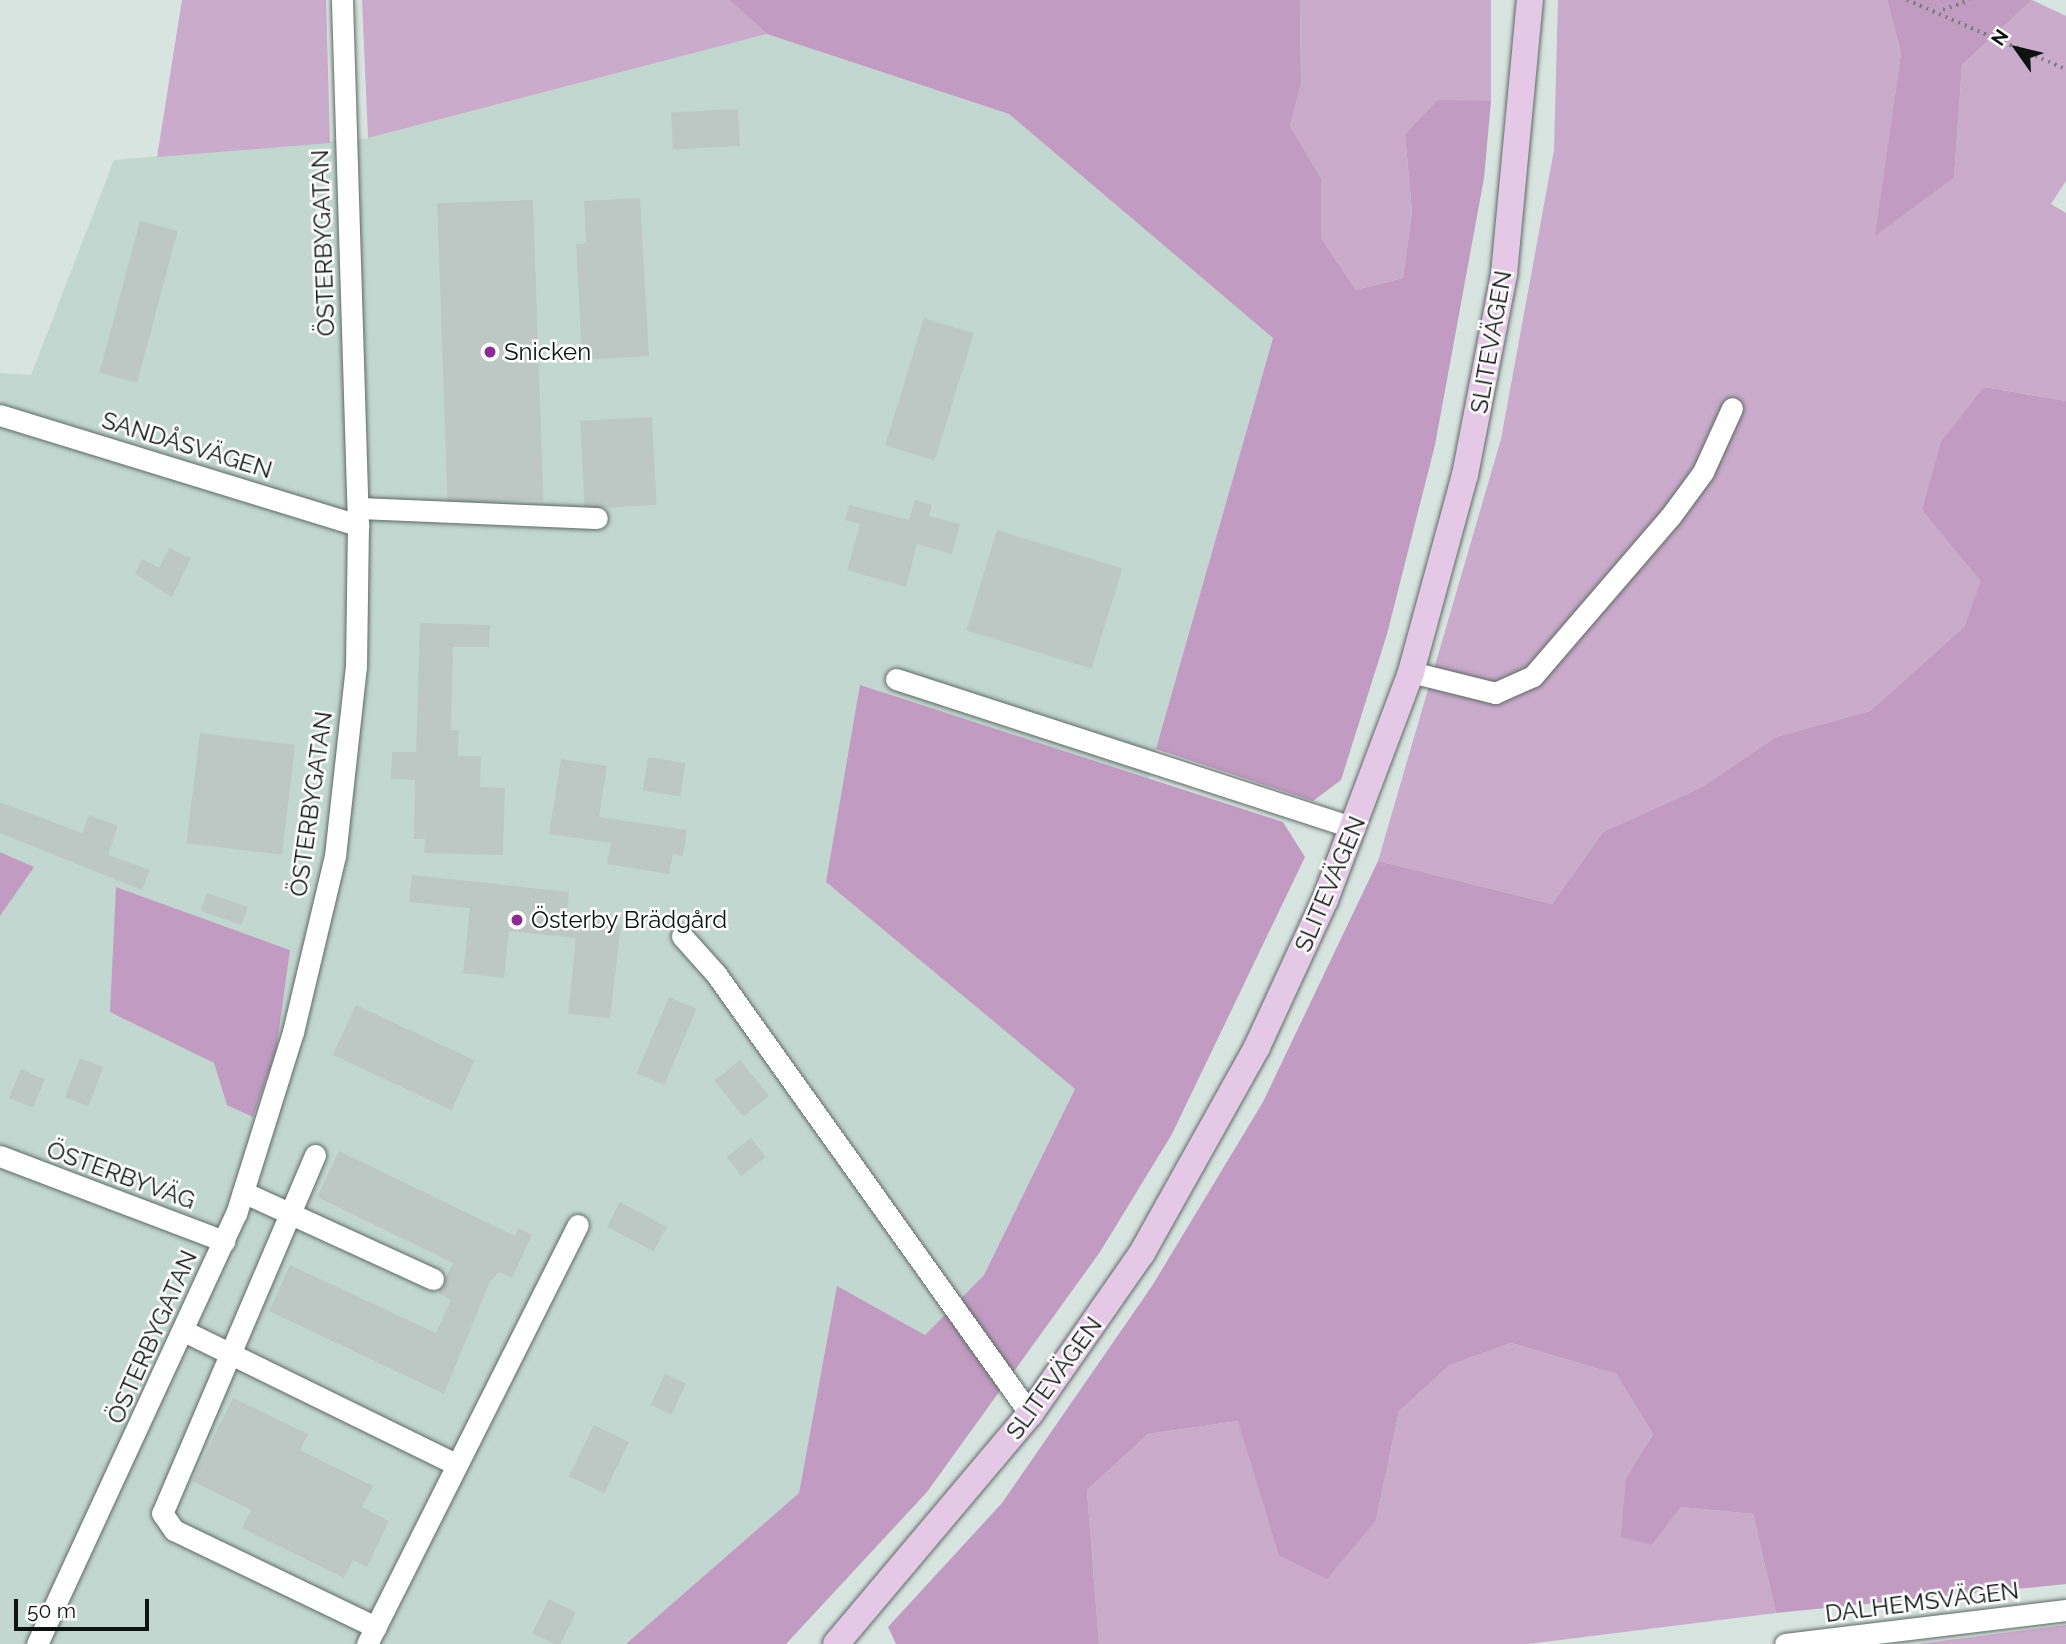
<!DOCTYPE html>
<html>
<head>
<meta charset="utf-8">
<style>
	body { margin:0 }
	#map { position:relative; width:2066px; height:1644px; overflow:hidden; background:#d8e4e0; font-family:Raleway,sans-serif }
	div>[style] { position:absolute }
	.built>* { inset:0; background:#c3d7d1 }
	.green>* { inset:0; background:#caabcb }
	.forest>* { inset:0; background:#c19bc2 }
	.building>* { inset:0; background:#bdc8c5; transform-origin:0 0 }
	.path>* { height:3.5px; margin-top:-1.75px; transform-origin:0; background:repeating-linear-gradient(90deg,#747c7a 0 2px,transparent 0 7px) }
	.roads { filter:drop-shadow(0 0 2px #5f6966) drop-shadow(0 0 2px #5f6966) }
	.minor>* { height:21px; margin:-10.5px; padding:0 10.5px; transform-origin:10.5px; border-radius:10.5px; background:#fff }
	.major>* { height:26px; margin:-13px; padding:0 13px; transform-origin:13px; border-radius:13px; background:#e5c7e6 }
	.dots>* { width:19px; height:19px; translate:-50% -50%; box-sizing:border-box; border:4px solid #fff; border-radius:50% }
	span { translate:-50% -50%; white-space:nowrap; text-align:center; line-height:1.15; -webkit-text-stroke:5px #fff; paint-order:stroke }
	.street-label { font-size:24px; color:#0e1211 }
	.poi-label { font-size:24px; color:#0e1211 }
	.left { translate:0 -50%; text-align:left }
	.north { position:absolute; left:1982px; top:14px; width:70px; height:70px; -webkit-text-stroke:5px #fff; paint-order:stroke; rotate:304deg; font-size:19px; font-weight:700; line-height:28px; text-align:center; color:#0e1211 }
	.north::after { content:''; display:block; margin:auto; width:24px; height:32px; background:#0e1211; clip-path:polygon(50% 0,100% 100%,50% 72%,0 100%) }
	.scale { position:absolute; left:14px; top:1599px; width:135px; height:32px; box-sizing:border-box; border:4px solid #0e1211; border-top:0; padding-left:9px; font-size:21px; line-height:24px; white-space:nowrap; color:#0e1211; -webkit-text-stroke:5px #fff; paint-order:stroke }
</style>
</head>
<body>
<div id="map">
	<div class="built">
		<i style="clip-path:polygon(evenodd,767px 34px,1009px 114px,1273px 338px,1148px 780px,861px 686px,826px 882px,1075px 1089px,984px 1275px,925px 1335px,837px 1287px,799px 1493px,626px 1644px,0 1644px,0 916px,33px 867px,0 852px,0 373px,31px 375px,114px 160px,368px 138px,767px 34px,116px 887px,290px 950px,227px 1105px,214px 1063px,167px 1039px,116px 887px)"></i>
	</div>
	<div class="green">
		<i style="clip-path:polygon(182px 0,326px 0,330px 143px,157px 157px)"></i>
		<i style="clip-path:polygon(362px 0,729px 0,767px 34px,368px 138px)"></i>
		<i style="clip-path:polygon(1300px 0,1491px 0,1491px 101px,1438px 101px,1405px 134px,1412px 212px,1403px 278px,1356px 290px,1321px 238px,1321px 178px,1290px 126px,1301px 82px)"></i>
		<i style="clip-path:polygon(1558px 0,1887px 0,1901px 53px,1876px 235px,1954px 178px,1962px 65px,2032px 0,2066px 16px,2066px 181px,2051px 204px,2066px 213px,2066px 401px,1984px 387px,1922px 510px,1982px 580px,1964px 627px,1870px 711px,1776px 737px,1702px 787px,1603px 832px,1552px 904px,1378px 861px,1501px 439px,1554px 150px)"></i>
		<i style="clip-path:polygon(1511px 1343px,1616px 1374px,1653px 1434px,1626px 1478px,1652px 1545px,1681px 1507px,1753px 1514px,1776px 1613px,1528px 1644px,1099px 1644px,1087px 1490px,1148px 1434px,1238px 1421px,1256px 1465px,1376px 1520px,1399px 1411px,1450px 1365px)"></i>
		<i style="clip-path:polygon(2066px 1625px,2066px 1644px,1918px 1644px)"></i>
	</div>
	<div class="forest">
		<i style="clip-path:polygon(729px 0,1300px 0,1301px 83px,1290px 126px,1321px 178px,1321px 238px,1356px 290px,1403px 278px,1412px 212px,1405px 134px,1438px 100px,1491px 101px,1484px 178px,1435px 445px,1387px 634px,1341px 780px,1313px 801px,1156px 749px,1273px 338px,1009px 114px,767px 34px)"></i>
		<i style="clip-path:polygon(1887px 0,2032px 0,1962px 65px,1954px 178px,1875px 236px,1901px 53px)"></i>
		<i style="clip-path:polygon(1984px 387px,2066px 401px,2066px 1584px,1776px 1613px,1753px 1514px,1681px 1507px,1652px 1545px,1621px 1537px,1626px 1478px,1653px 1434px,1616px 1374px,1511px 1343px,1450px 1365px,1399px 1411px,1376px 1520px,1327px 1579px,1279px 1555px,1238px 1421px,1148px 1434px,1087px 1490px,1099px 1644px,896px 1644px,888px 1627px,1002px 1503px,1152px 1286px,1263px 1102px,1378px 861px,1552px 904px,1603px 832px,1702px 787px,1776px 737px,1870px 711px,1964px 627px,1981px 581px,1922px 510px,1941px 442px)"></i>
		<i style="clip-path:polygon(860px 685px,1283px 822px,1305px 857px,1172px 1134px,1100px 1252px,927px 1492px,786px 1644px,626px 1644px,799px 1493px,837px 1286px,925px 1335px,984px 1275px,1075px 1089px,826px 882px)"></i>
		<i style="clip-path:polygon(0 852px,34px 867px,0 916px)"></i>
		<i style="clip-path:polygon(116px 887px,290px 950px,276px 1051px,253px 1117px,227px 1105px,214px 1063px,110px 1012px)"></i>
	</div>
	<div class="building">
		<i style="left:738px;top:109px;width:37px;height:67px;rotate:87deg"></i>
		<i style="clip-path:polygon(640px 198px,649px 356px,582px 360px,576px 244px,586px 243px,584px 201px)"></i>
		<i style="left:533px;top:200px;width:300px;height:96px;rotate:88deg"></i>
		<i style="left:140px;top:221px;width:39px;height:157px;rotate:15deg"></i>
		<i style="left:924px;top:318px;width:52px;height:133px;rotate:17deg"></i>
		<i style="left:652px;top:417px;width:88px;height:72px;rotate:87deg"></i>
		<i style="clip-path:polygon(915px 500px,932px 505px,929px 516px,960px 524px,952px 554px,917px 544px,906px 587px,847px 570px,860px 524px,845px 520px,849px 505px,909px 520px)"></i>
		<i style="left:997px;top:530px;width:131px;height:105px;rotate:17deg"></i>
		<i style="clip-path:polygon(169px 548px,191px 558px,172px 597px,135px 574px,142px 559px,159px 568px)"></i>
		<i style="clip-path:polygon(420px 623px,490px 625px,489px 647px,453px 647px,451px 730px,459px 730px,458px 756px,481px 756px,480px 787px,505px 788px,503px 855px,424px 853px,425px 839px,414px 839px,415px 780px,391px 779px,392px 752px,416px 752px)"></i>
		<i style="left:200px;top:733px;width:96px;height:111px;rotate:7deg"></i>
		<i style="left:648px;top:757px;width:38px;height:34px;rotate:9deg"></i>
		<i style="clip-path:polygon(561px 759px,607px 766px,599px 817px,687px 830px,683px 856px,673px 854px,669px 874px,607px 864px,611px 843px,549px 834px)"></i>
		<i style="clip-path:polygon(0 802px,82px 833px,89px 815px,118px 826px,108px 855px,150px 870px,142px 890px,0 833px)"></i>
		<i style="clip-path:polygon(412px 875px,569px 892px,566px 919px,621px 925px,610px 1018px,568px 1014px,576px 938px,509px 931px,504px 978px,463px 973px,470px 908px,409px 902px)"></i>
		<i style="left:207px;top:893px;width:43px;height:19px;rotate:19deg"></i>
		<i style="left:669px;top:997px;width:30px;height:83px;rotate:23deg"></i>
		<i style="left:356px;top:1005px;width:131px;height:55px;rotate:25deg"></i>
		<i style="left:80px;top:1058px;width:25px;height:42px;rotate:21deg"></i>
		<i style="left:740px;top:1060px;width:46px;height:33px;rotate:51deg"></i>
		<i style="left:21px;top:1069px;width:26px;height:31px;rotate:23deg"></i>
		<i style="left:751px;top:1138px;width:24px;height:31px;rotate:52deg"></i>
		<i style="clip-path:polygon(339px 1151px,515px 1236px,518px 1228px,532px 1235px,512px 1278px,500px 1272px,490px 1281px,444px 1394px,269px 1311px,290px 1265px,436px 1333px,451px 1300px,438px 1293px,453px 1263px,317px 1197px)"></i>
		<i style="left:620px;top:1202px;width:53px;height:28px;rotate:28deg"></i>
		<i style="left:665px;top:1374px;width:23px;height:34px;rotate:25deg"></i>
		<i style="clip-path:polygon(233px 1398px,308px 1434px,300px 1450px,373px 1486px,362px 1507px,389px 1521px,367px 1567px,353px 1560px,344px 1578px,242px 1528px,251px 1510px,192px 1481px)"></i>
		<i style="left:594px;top:1425px;width:39px;height:57px;rotate:26deg"></i>
		<i style="left:549px;top:1599px;width:30px;height:38px;rotate:26deg"></i>
	</div>
	<div class="path">
		<i style="left:1907px;top:0;width:173px;rotate:23.5deg"></i>
		<i style="left:1943px;top:10px;width:28px;rotate:-21deg"></i>
	</div>
	<div class="roads">
		<div class="minor">
			<i style="left:0;top:415px;width:375px;rotate:17.1deg"></i>
			<i style="left:358px;top:508px;width:239px;rotate:2.4deg"></i>
			<i style="left:1411px;top:672px;width:87px;rotate:14deg"></i>
			<i style="left:1495px;top:693px;width:42px;rotate:-24.1deg"></i>
			<i style="left:1533px;top:676px;width:210px;rotate:-49.3deg"></i>
			<i style="left:1670px;top:517px;width:56px;rotate:-53.7deg"></i>
			<i style="left:1703px;top:472px;width:70px;rotate:-65.6deg"></i>
			<i style="left:896px;top:679px;width:482px;rotate:18deg"></i>
			<i style="left:682px;top:936px;width:51px;rotate:48.2deg"></i>
			<i style="left:716px;top:974px;width:541px;rotate:54.49deg"></i>
			<i style="left:315px;top:1155px;width:389px;rotate:113.1deg"></i>
			<i style="left:162px;top:1513px;width:21px;rotate:55deg"></i>
			<i style="left:174px;top:1530px;width:224px;rotate:25.7deg"></i>
			<i style="left:0;top:1156px;width:240px;rotate:20.8deg"></i>
			<i style="left:243px;top:1192px;width:209px;rotate:24.6deg"></i>
			<i style="left:184px;top:1331px;width:304px;rotate:26.1deg"></i>
			<i style="left:37px;top:1644px;width:474px;rotate:-65.2deg"></i>
			<i style="left:236px;top:1214px;width:191px;rotate:-72.6deg"></i>
			<i style="left:293px;top:1032px;width:181px;rotate:-76.6deg"></i>
			<i style="left:335px;top:856px;width:190px;rotate:-83.7deg"></i>
			<i style="left:356px;top:667px;width:142px;rotate:-89.2deg"></i>
			<i style="left:358px;top:525px;width:525px;rotate:-91.75deg"></i>
			<i style="left:367px;top:1644px;width:469px;rotate:-63.3deg"></i>
			<i style="left:1785px;top:1644px;width:283px;rotate:-6.9deg"></i>
		</div>
		<div class="major">
			<i style="left:836px;top:1644px;width:301px;rotate:-49.9deg"></i>
			<i style="left:1030px;top:1414px;width:196px;rotate:-55.2deg"></i>
			<i style="left:1142px;top:1253px;width:236px;rotate:-60.8deg"></i>
			<i style="left:1257px;top:1047px;width:162px;rotate:-65.2deg"></i>
			<i style="left:1325px;top:900px;width:244px;rotate:-69.3deg"></i>
			<i style="left:1411px;top:672px;width:204px;rotate:-74.7deg"></i>
			<i style="left:1465px;top:475px;width:205px;rotate:-79deg"></i>
			<i style="left:1504px;top:274px;width:275px;rotate:-84.6deg"></i>
		</div>
	</div>
	<div class="dots">
		<i style="left:490px;top:352px;background:#8c2b93"></i>
		<i style="left:517px;top:920px;background:#8c2b93"></i>
	</div>
	<div class="street-label">
		<span style="left:323px;top:243px;rotate:-92deg">ÖSTERBYGATAN</span>
		<span style="left:1491px;top:342px;rotate:-80deg">SLITEVÄGEN</span>
		<span style="left:187px;top:445px;rotate:17deg">SANDÅSVÄGEN</span>
		<span style="left:311px;top:804px;rotate:-82deg">ÖSTERBYGATAN</span>
		<span style="left:1330px;top:884px;rotate:-67deg">SLITEVÄGEN</span>
		<span style="left:121px;top:1175px;rotate:20deg">ÖSTERBYVÄG</span>
		<span style="left:152px;top:1337px;rotate:-66deg">ÖSTERBYGATAN</span>
		<span style="left:1054px;top:1378px;rotate:-54deg">SLITEVÄGEN</span>
		<span style="left:1922px;top:1602px;rotate:-7deg">DALHEMSVÄGEN</span>
	</div>
	<div class="poi-label">
		<span class="left" style="left:504px;top:352px">Snicken</span>
		<span class="left" style="left:531px;top:920px">Österby Brädgård</span>
	</div>
	<div class="north">N</div>
	<div class="scale">50 m</div>
</div>
</body>
</html>
